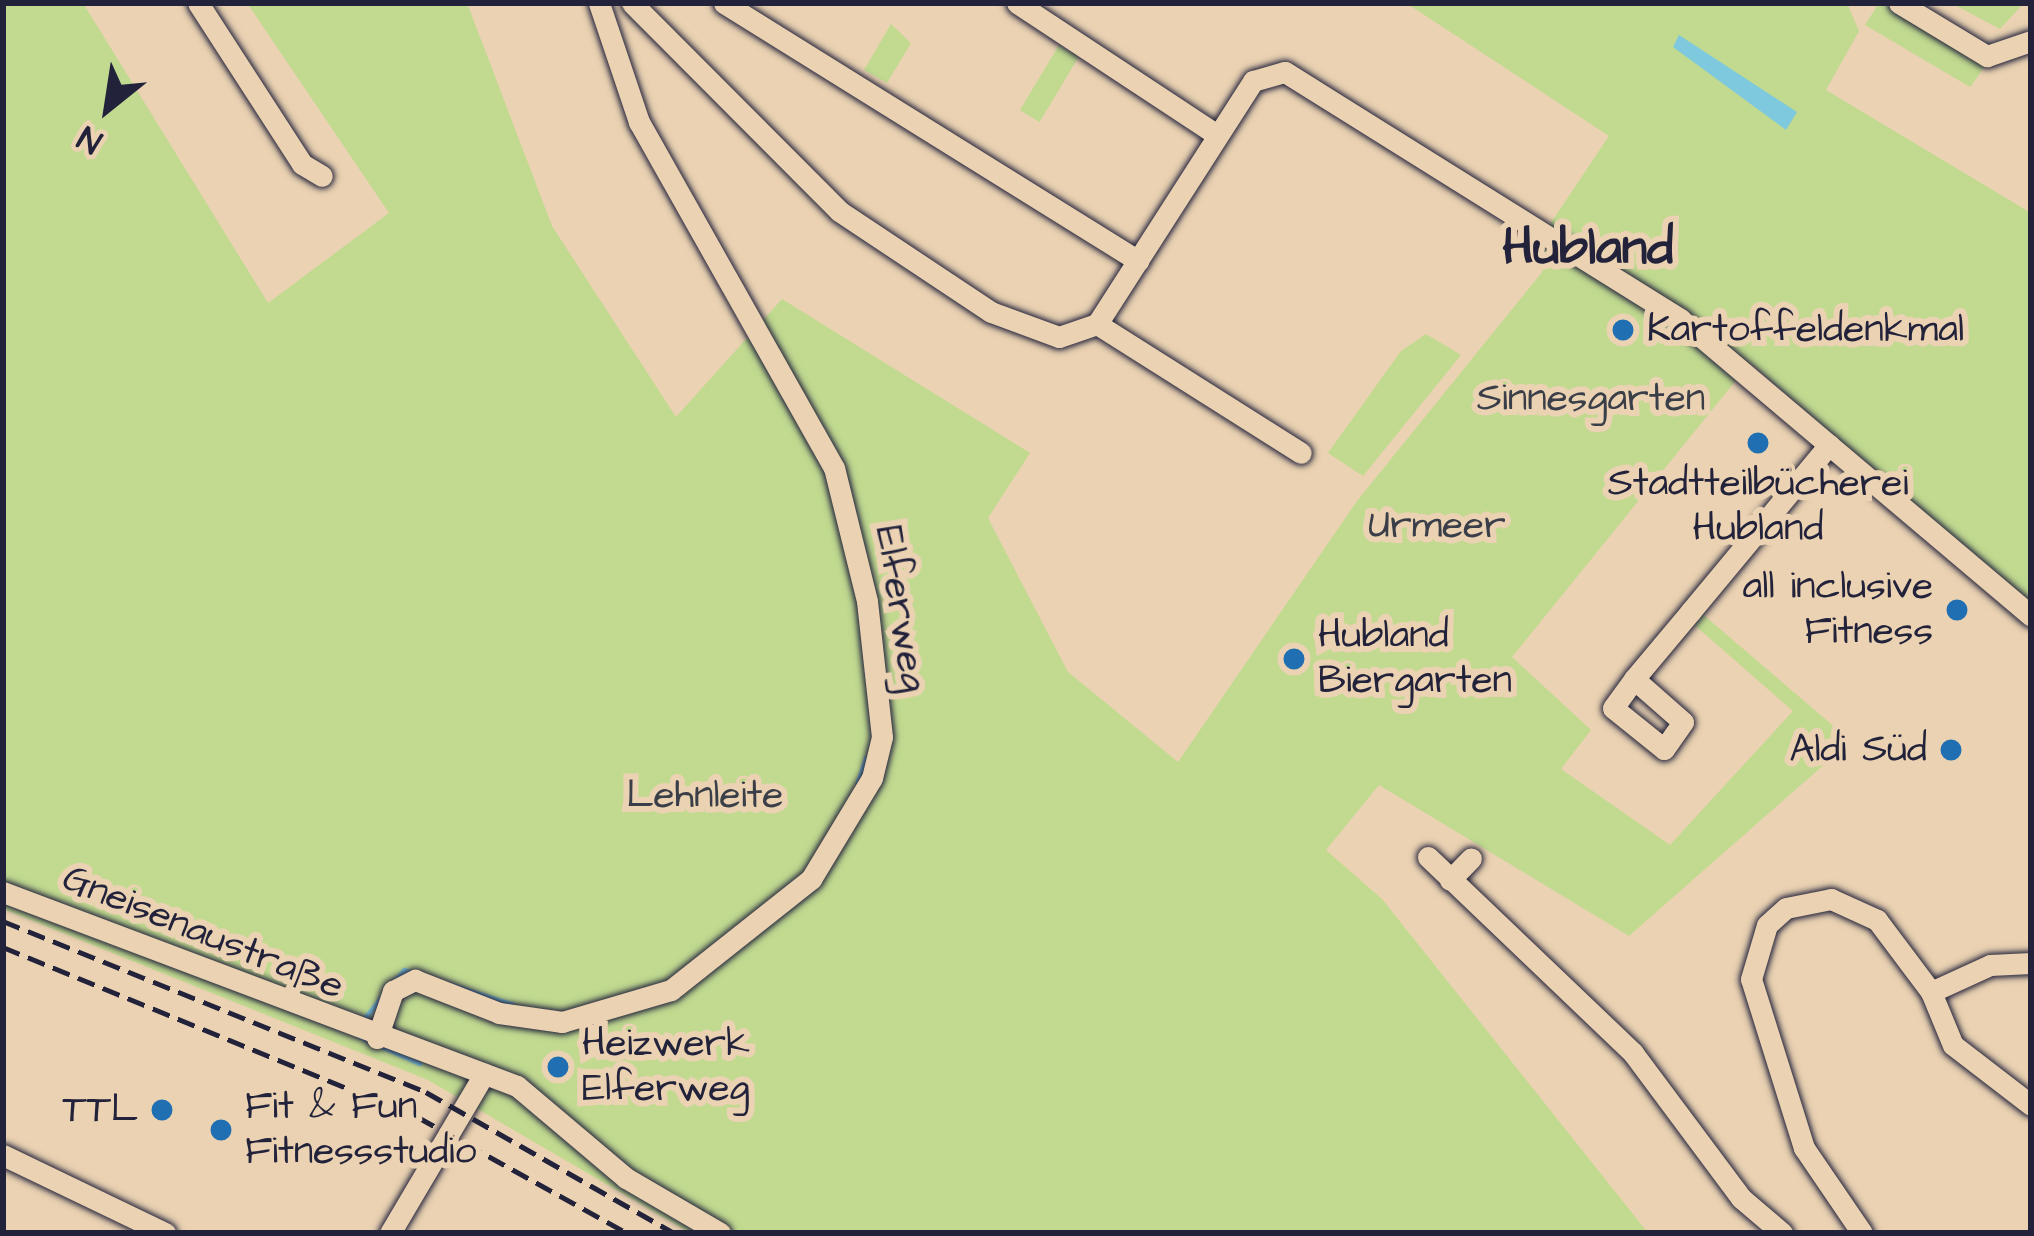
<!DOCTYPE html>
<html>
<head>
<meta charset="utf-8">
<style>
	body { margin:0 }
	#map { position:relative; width:2034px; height:1236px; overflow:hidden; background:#ead2b2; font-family:"Architects Daughter",sans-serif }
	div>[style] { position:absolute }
	.green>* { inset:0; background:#c1da90; transform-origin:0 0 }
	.water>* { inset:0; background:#7ec9de }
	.stream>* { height:4.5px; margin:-2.25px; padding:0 2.25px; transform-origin:2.25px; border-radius:2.25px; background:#7ec9de }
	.roads { filter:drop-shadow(0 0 3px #22223b) drop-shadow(0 0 3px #22223b) }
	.minor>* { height:21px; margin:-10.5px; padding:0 10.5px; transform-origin:10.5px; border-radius:10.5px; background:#ead2b2 }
	.rail>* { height:4.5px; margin-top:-2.25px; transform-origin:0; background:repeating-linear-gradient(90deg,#22223b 0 18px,transparent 0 27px) }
	.dots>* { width:33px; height:33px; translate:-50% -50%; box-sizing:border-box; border:6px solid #ead2b2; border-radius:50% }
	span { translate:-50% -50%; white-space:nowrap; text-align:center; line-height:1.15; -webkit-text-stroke:12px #ead2b2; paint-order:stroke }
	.poi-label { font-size:39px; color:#22223b }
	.left { translate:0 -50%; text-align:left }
	.right { translate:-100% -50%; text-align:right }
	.park-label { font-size:39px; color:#3a3e48 }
	.street-label { font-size:39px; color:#22223b }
	.district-label { font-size:51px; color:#22223b; font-weight:700 }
	.frame { position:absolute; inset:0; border:6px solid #22223b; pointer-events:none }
	.north { position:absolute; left:48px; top:48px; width:120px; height:120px; -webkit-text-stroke:9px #ead2b2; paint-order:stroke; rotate:210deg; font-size:33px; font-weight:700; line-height:48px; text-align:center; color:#22223b }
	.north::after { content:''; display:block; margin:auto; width:42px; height:54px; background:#22223b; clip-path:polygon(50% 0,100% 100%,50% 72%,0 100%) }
</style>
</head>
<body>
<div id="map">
	<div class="green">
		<i style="clip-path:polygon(3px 3px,83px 3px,268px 303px,389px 213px,247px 3px,467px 3px,552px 226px,676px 417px,782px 299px,1030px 453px,988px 518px,1068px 672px,1178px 762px,1357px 501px,1543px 271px,1526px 260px,1609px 136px,1406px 3px,1847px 3px,1859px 31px,1826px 90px,2031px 213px,2031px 605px,1750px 363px,1512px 657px,1591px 730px,1561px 769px,1670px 845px,1793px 711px,1691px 622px,1700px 612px,1851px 741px,1629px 936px,1379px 785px,1326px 850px,1382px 899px,1648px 1233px,690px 1233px,428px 1080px,3px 909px)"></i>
		<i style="clip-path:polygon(1879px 3px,1887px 3px,1987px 64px,1970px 87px,1865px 25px)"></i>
		<i style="clip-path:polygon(1951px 3px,2024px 3px,2000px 29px)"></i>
		<i style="clip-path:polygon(891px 24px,911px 43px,887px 83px,864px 70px)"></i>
		<i style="left:1059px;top:45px;width:23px;height:76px;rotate:31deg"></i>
		<i style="clip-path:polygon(1426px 334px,1461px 355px,1363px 476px,1328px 453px,1401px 351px)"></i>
	</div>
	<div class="water">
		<i style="clip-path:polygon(1679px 35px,1797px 112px,1786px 130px,1673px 47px)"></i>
	</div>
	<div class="stream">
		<i style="left:858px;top:782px;width:25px;rotate:-72deg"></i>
		<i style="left:364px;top:1019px;width:63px;rotate:-50.8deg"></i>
		<i style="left:404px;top:970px;width:113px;rotate:17.5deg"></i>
		<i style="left:359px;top:1036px;width:66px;rotate:24.2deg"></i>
	</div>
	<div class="roads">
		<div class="minor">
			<i style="left:198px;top:3px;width:192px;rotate:57.1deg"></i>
			<i style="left:302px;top:164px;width:23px;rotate:31deg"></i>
			<i style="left:632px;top:3px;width:293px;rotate:45.1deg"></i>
			<i style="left:839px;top:211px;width:182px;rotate:33.6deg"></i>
			<i style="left:991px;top:312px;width:72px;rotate:20.2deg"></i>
			<i style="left:1059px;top:337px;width:40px;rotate:-18.9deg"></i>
			<i style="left:1097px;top:324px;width:289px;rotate:-57.3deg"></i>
			<i style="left:1253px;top:81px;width:33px;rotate:-16deg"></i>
			<i style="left:1285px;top:72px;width:466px;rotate:32deg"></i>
			<i style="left:1680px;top:319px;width:460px;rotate:40.2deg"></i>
			<i style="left:724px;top:3px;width:488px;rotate:31.9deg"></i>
			<i style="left:1017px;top:3px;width:238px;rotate:33.4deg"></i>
			<i style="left:1899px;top:3px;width:103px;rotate:31.1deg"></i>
			<i style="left:1987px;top:56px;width:46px;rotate:-18.8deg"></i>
			<i style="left:1097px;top:324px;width:241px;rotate:32.3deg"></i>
			<i style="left:1634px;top:679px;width:65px;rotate:41.3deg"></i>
			<i style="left:1683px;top:722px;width:33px;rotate:125deg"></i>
			<i style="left:1664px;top:749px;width:65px;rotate:-141.2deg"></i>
			<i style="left:1613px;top:708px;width:36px;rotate:-54deg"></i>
			<i style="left:1634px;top:679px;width:89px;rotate:-50deg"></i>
			<i style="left:1691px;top:611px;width:216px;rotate:-50.3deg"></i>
			<i style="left:1428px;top:857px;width:284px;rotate:43.7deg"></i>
			<i style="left:1633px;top:1053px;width:181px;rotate:53.3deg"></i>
			<i style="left:1741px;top:1198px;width:54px;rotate:40.5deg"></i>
			<i style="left:1450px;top:880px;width:30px;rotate:-46deg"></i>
			<i style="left:3px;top:892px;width:549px;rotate:20.68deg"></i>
			<i style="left:517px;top:1086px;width:143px;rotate:40.2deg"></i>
			<i style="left:626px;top:1178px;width:109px;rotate:30.3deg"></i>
			<i style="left:1931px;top:992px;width:65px;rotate:-24.6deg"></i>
			<i style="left:1990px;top:965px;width:41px;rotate:-2.8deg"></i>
			<i style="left:377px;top:1038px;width:50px;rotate:-71.2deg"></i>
			<i style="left:393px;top:991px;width:25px;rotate:-27deg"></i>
			<i style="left:415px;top:980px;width:90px;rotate:21.4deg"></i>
			<i style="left:499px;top:1013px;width:64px;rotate:8.1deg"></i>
			<i style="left:562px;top:1022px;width:114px;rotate:-16.4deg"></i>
			<i style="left:671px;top:990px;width:179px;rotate:-38.4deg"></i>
			<i style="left:811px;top:879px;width:118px;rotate:-58.9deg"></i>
			<i style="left:872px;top:778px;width:42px;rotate:-76.3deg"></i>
			<i style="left:882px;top:737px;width:137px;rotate:-96.3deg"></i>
			<i style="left:867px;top:601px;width:137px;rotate:-103.9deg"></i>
			<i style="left:834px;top:468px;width:397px;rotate:-119.4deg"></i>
			<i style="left:639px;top:122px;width:126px;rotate:-108.6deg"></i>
			<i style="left:3px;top:1155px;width:180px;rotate:25.7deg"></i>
			<i style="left:390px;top:1233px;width:185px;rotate:-59.4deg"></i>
			<i style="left:1862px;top:1233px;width:103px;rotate:-124.3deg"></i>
			<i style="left:1804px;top:1148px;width:177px;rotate:-107.4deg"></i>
			<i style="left:1751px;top:979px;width:56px;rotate:-73.5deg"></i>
			<i style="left:1767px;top:925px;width:25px;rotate:-42deg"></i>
			<i style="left:1786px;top:908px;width:46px;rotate:-11.3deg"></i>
			<i style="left:1831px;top:899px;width:51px;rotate:24.5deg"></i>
			<i style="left:1877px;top:920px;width:90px;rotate:53.1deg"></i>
			<i style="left:1931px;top:992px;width:57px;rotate:67.5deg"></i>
			<i style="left:1953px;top:1045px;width:98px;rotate:37.6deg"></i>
		</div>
	</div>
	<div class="rail">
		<i style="left:3px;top:921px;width:456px;rotate:22deg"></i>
		<i style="left:426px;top:1092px;width:285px;rotate:29.6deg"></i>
		<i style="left:3px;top:947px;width:448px;rotate:22.3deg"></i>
		<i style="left:418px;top:1117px;width:239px;rotate:29deg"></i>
	</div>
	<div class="dots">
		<i style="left:1623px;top:330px;background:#1f6fb2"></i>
		<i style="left:1758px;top:443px;background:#1f6fb2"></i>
		<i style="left:1957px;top:610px;background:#1f6fb2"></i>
		<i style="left:1294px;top:659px;background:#1f6fb2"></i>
		<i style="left:1951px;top:750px;background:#1f6fb2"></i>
		<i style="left:558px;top:1067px;background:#1f6fb2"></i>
		<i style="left:162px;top:1110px;background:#1f6fb2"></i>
		<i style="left:221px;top:1130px;background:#1f6fb2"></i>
	</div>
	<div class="poi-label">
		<span class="left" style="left:1647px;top:330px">Kartoffeldenkmal</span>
		<span style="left:1758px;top:507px">Stadtteilbücherei<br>Hubland</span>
		<span class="right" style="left:1933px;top:610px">all inclusive<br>Fitness</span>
		<span class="left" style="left:1318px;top:659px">Hubland<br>Biergarten</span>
		<span class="right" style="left:1927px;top:750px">Aldi Süd</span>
		<span class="left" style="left:582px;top:1067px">Heizwerk<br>Elferweg</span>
		<span class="left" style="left:245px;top:1130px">Fit &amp; Fun<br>Fitnessstudio</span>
		<span class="right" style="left:138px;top:1110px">TTL</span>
	</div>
	<div class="park-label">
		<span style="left:1591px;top:399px">Sinnesgarten</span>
		<span style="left:1437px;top:526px">Urmeer</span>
		<span style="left:705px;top:796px">Lehnleite</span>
	</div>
	<div class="street-label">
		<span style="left:900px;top:609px;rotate:81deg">Elferweg</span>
		<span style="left:203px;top:933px;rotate:22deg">Gneisenaustraße</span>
	</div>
	<div class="district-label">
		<span style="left:1588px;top:249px">Hubland</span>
	</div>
	<div class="frame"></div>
	<div class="north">N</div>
</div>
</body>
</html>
